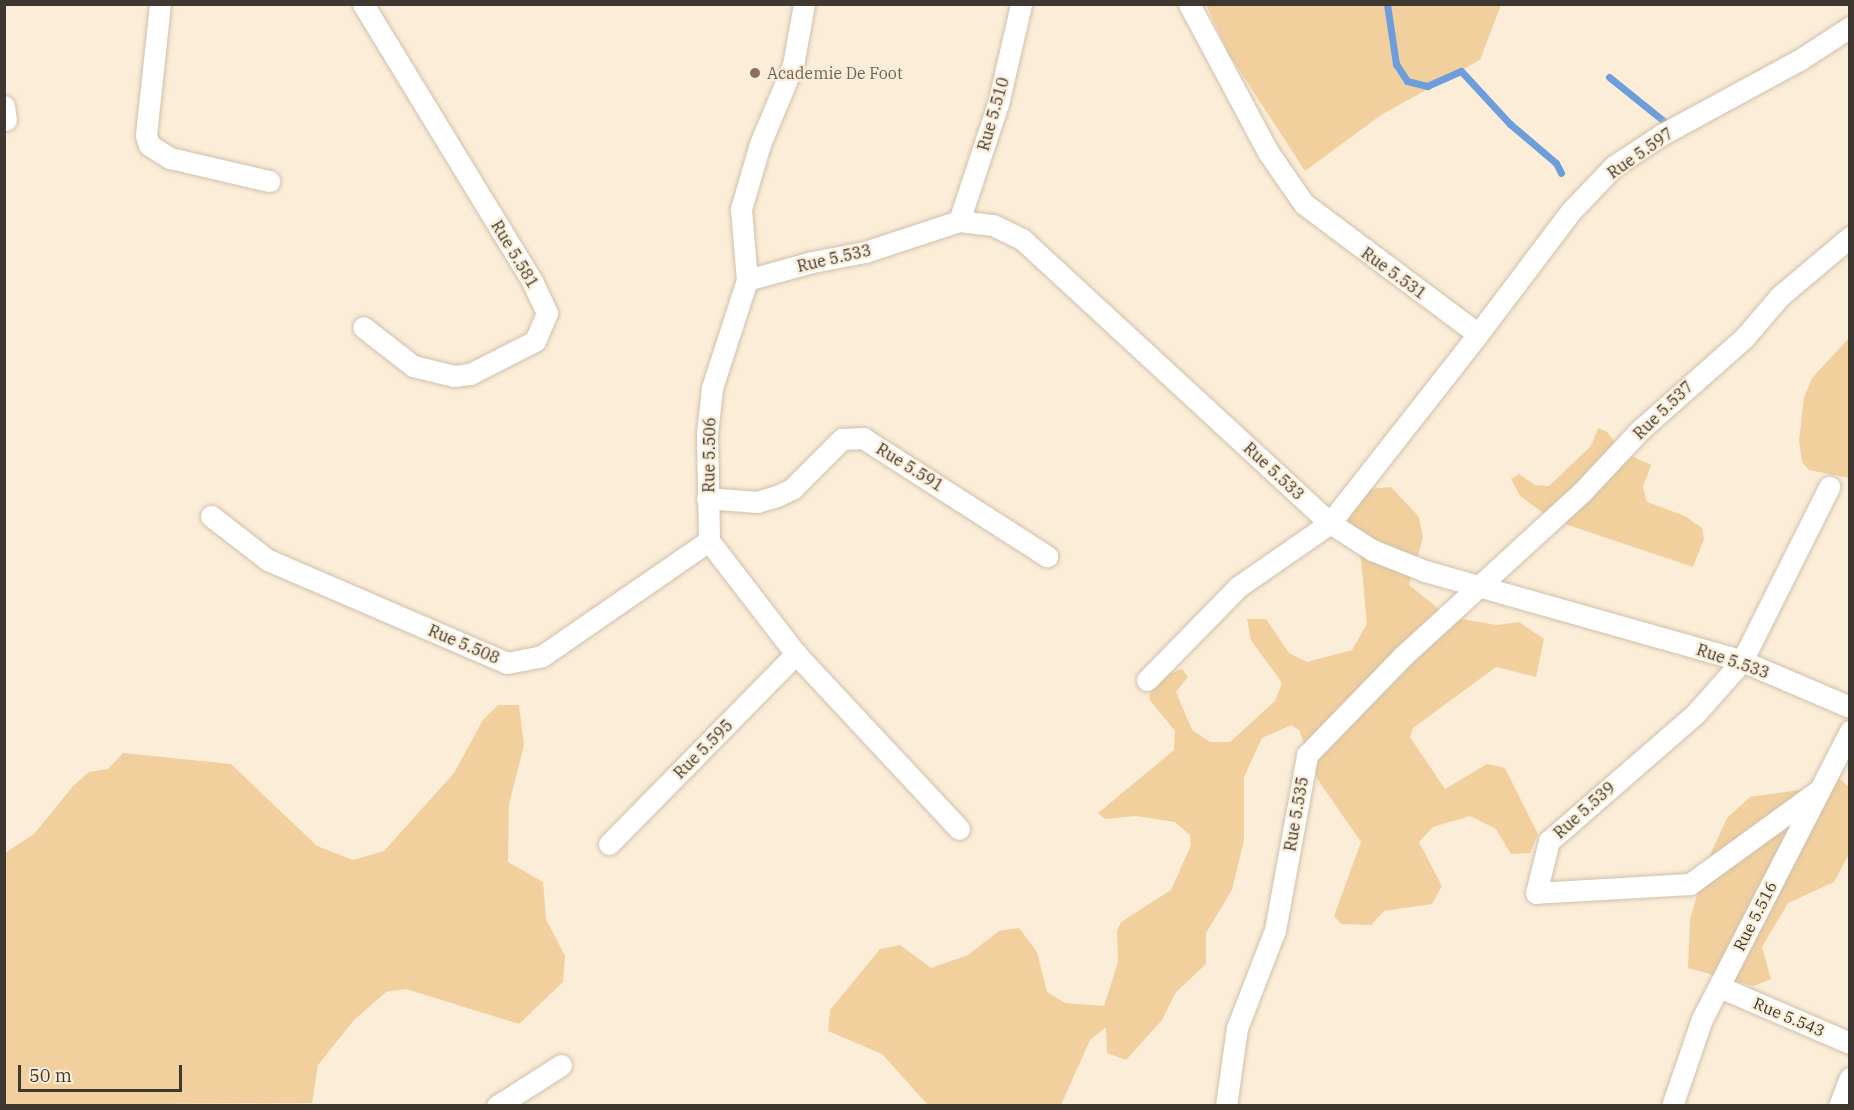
<!DOCTYPE html>
<html>
<head>
<meta charset="utf-8">
<style>
	body { margin:0 }
	#map { position:relative; width:1854px; height:1110px; overflow:hidden; background:#fcedd8; font-family:"IBM Plex Serif",serif }
	div>[style] { position:absolute }
	.green>* { inset:0; background:#f1d09d }
	.stream>* { height:7px; margin:-3.5px; padding:0 3.5px; transform-origin:3.5px; border-radius:3.5px; background:#6d9edb }
	.roads { filter:drop-shadow(0 0 2px #cfc1ad) drop-shadow(0 0 2px #cfc1ad) }
	.street>* { height:21px; margin:-10.5px; padding:0 10.5px; transform-origin:10.5px; border-radius:10.5px; background:#fff }
	.dots>* { width:16px; height:16px; translate:-50% -50%; box-sizing:border-box; border:3px solid #fcedd8; border-radius:50% }
	span { translate:-50% -50%; white-space:nowrap; text-align:center; line-height:1.15; -webkit-text-stroke:4.5px #fcedd8; paint-order:stroke }
	.education-label { font-size:16px; color:#785e54 }
	.left { translate:0 -50%; text-align:left }
	.street-label { font-size:16px; color:#3e3830 }
	.frame { position:absolute; inset:0; border:6px solid #3e3830; pointer-events:none }
	.scale { position:absolute; left:18px; top:1065px; width:164px; height:27px; box-sizing:border-box; border:3px solid #3e3830; border-top:0; padding-left:8px; font-size:18px; line-height:21px; white-space:nowrap; color:#3e3830; -webkit-text-stroke:4px #fcedd8; paint-order:stroke }
</style>
</head>
<body>
<div id="map">
	<div class="green">
		<i style="clip-path:polygon(1206px 5px,1501px 5px,1480px 60px,1381px 115px,1305px 171px,1229px 54px)"></i>
		<i style="clip-path:polygon(1849px 338px,1849px 478px,1809px 470px,1802px 462px,1799px 440px,1804px 398px,1812px 378px)"></i>
		<i style="clip-path:polygon(1598px 428px,1607px 432px,1623px 452px,1651px 465px,1643px 487px,1647px 502px,1685px 516px,1702px 528px,1704px 539px,1693px 567px,1553px 520px,1520px 496px,1511px 479px,1519px 474px,1535px 485px,1549px 486px,1591px 446px)"></i>
		<i style="clip-path:polygon(1391px 487px,1419px 517px,1423px 538px,1409px 585px,1449px 617px,1497px 625px,1519px 622px,1544px 639px,1536px 677px,1496px 667px,1413px 728px,1410px 737px,1445px 789px,1487px 764px,1505px 768px,1538px 834px,1530px 853px,1511px 854px,1496px 829px,1470px 816px,1433px 827px,1419px 842px,1442px 886px,1432px 904px,1384px 911px,1371px 925px,1341px 924px,1334px 916px,1361px 842px,1318px 780px,1299px 730px,1291px 725px,1262px 738px,1244px 777px,1244px 840px,1232px 890px,1206px 933px,1206px 964px,1176px 992px,1162px 1020px,1126px 1060px,1107px 1053px,1106px 1027px,1090px 1040px,1061px 1105px,928px 1105px,882px 1054px,828px 1031px,830px 1010px,880px 949px,900px 945px,931px 968px,968px 955px,999px 931px,1019px 928px,1037px 952px,1047px 992px,1065px 1003px,1104px 1006px,1118px 962px,1117px 931px,1121px 922px,1171px 890px,1191px 845px,1190px 835px,1175px 822px,1136px 816px,1105px 819px,1098px 813px,1174px 750px,1175px 731px,1149px 699px,1154px 680px,1182px 669px,1188px 677px,1176px 692px,1192px 730px,1210px 742px,1230px 742px,1275px 701px,1282px 683px,1251px 640px,1247px 619px,1266px 619px,1289px 653px,1307px 662px,1352px 650px,1367px 624px,1361px 560px,1347px 522px,1361px 490px)"></i>
		<i style="clip-path:polygon(498px 705px,519px 705px,524px 745px,509px 804px,508px 862px,543px 882px,546px 919px,565px 956px,563px 982px,519px 1024px,406px 989px,386px 992px,354px 1020px,318px 1065px,312px 1103px,5px 1105px,5px 853px,34px 834px,73px 786px,89px 772px,108px 769px,123px 753px,231px 764px,317px 846px,353px 860px,384px 851px,454px 773px,483px 720px)"></i>
		<i style="clip-path:polygon(1833px 773px,1849px 787px,1849px 854px,1834px 882px,1788px 903px,1762px 947px,1771px 979px,1753px 986px,1688px 968px,1690px 919px,1707px 862px,1727px 818px,1750px 797px,1806px 789px,1814px 778px)"></i>
	</div>
	<div class="stream">
		<i style="left:1387px;top:4px;width:61px;rotate:81.5deg"></i>
		<i style="left:1396px;top:64px;width:20px;rotate:57deg"></i>
		<i style="left:1407px;top:81px;width:21px;rotate:14deg"></i>
		<i style="left:1427px;top:86px;width:37px;rotate:-24deg"></i>
		<i style="left:1461px;top:71px;width:72px;rotate:47.2deg"></i>
		<i style="left:1510px;top:124px;width:60px;rotate:40.3deg"></i>
		<i style="left:1556px;top:163px;width:11px;rotate:63deg"></i>
		<i style="left:1609px;top:77px;width:72px;rotate:38.8deg"></i>
	</div>
	<div class="roads">
		<div class="street">
			<i style="left:160px;top:4px;width:132px;rotate:96.1deg"></i>
			<i style="left:146px;top:135px;width:10px;rotate:73deg"></i>
			<i style="left:149px;top:145px;width:25px;rotate:32deg"></i>
			<i style="left:170px;top:158px;width:102px;rotate:13.1deg"></i>
			<i style="left:363px;top:4px;width:327px;rotate:58.6deg"></i>
			<i style="left:533px;top:283px;width:33px;rotate:65deg"></i>
			<i style="left:547px;top:313px;width:30px;rotate:113deg"></i>
			<i style="left:535px;top:341px;width:73px;rotate:153.1deg"></i>
			<i style="left:470px;top:374px;width:16px;rotate:173deg"></i>
			<i style="left:454px;top:376px;width:42px;rotate:-166.3deg"></i>
			<i style="left:413px;top:366px;width:63px;rotate:-142deg"></i>
			<i style="left:804px;top:4px;width:62px;rotate:100.2deg"></i>
			<i style="left:793px;top:65px;width:86px;rotate:112.7deg"></i>
			<i style="left:760px;top:144px;width:68px;rotate:106.3deg"></i>
			<i style="left:741px;top:209px;width:71px;rotate:85.2deg"></i>
			<i style="left:747px;top:280px;width:114px;rotate:108deg"></i>
			<i style="left:712px;top:388px;width:46px;rotate:96.2deg"></i>
			<i style="left:707px;top:434px;width:107px;rotate:88.9deg"></i>
			<i style="left:709px;top:541px;width:143px;rotate:52.4deg"></i>
			<i style="left:796px;top:654px;width:239px;rotate:47deg"></i>
			<i style="left:4px;top:106px;width:14px;rotate:82deg"></i>
			<i style="left:959px;top:221px;width:123px;rotate:-71.6deg"></i>
			<i style="left:998px;top:104px;width:103px;rotate:-77deg"></i>
			<i style="left:747px;top:280px;width:67px;rotate:-15.5deg"></i>
			<i style="left:812px;top:262px;width:54px;rotate:-10.7deg"></i>
			<i style="left:865px;top:252px;width:99px;rotate:-18.3deg"></i>
			<i style="left:959px;top:221px;width:34px;rotate:7deg"></i>
			<i style="left:993px;top:225px;width:32px;rotate:26deg"></i>
			<i style="left:1022px;top:239px;width:419px;rotate:42.7deg"></i>
			<i style="left:1330px;top:523px;width:50px;rotate:32.7deg"></i>
			<i style="left:1372px;top:550px;width:57px;rotate:21.6deg"></i>
			<i style="left:1425px;top:571px;width:330px;rotate:15.8deg"></i>
			<i style="left:1742px;top:661px;width:117px;rotate:23.1deg"></i>
			<i style="left:1478px;top:334px;width:154px;rotate:-52.9deg"></i>
			<i style="left:1571px;top:211px;width:62px;rotate:-46.3deg"></i>
			<i style="left:1614px;top:166px;width:56px;rotate:-33.4deg"></i>
			<i style="left:1661px;top:135px;width:159px;rotate:-28.5deg"></i>
			<i style="left:1801px;top:59px;width:59px;rotate:-33.1deg"></i>
			<i style="left:707px;top:498px;width:50px;rotate:4.6deg"></i>
			<i style="left:757px;top:502px;width:21px;rotate:-17deg"></i>
			<i style="left:777px;top:496px;width:17px;rotate:-25deg"></i>
			<i style="left:792px;top:489px;width:71px;rotate:-45deg"></i>
			<i style="left:842px;top:439px;width:21px;rotate:-3deg"></i>
			<i style="left:863px;top:438px;width:219px;rotate:32.7deg"></i>
			<i style="left:211px;top:516px;width:72px;rotate:37.7deg"></i>
			<i style="left:268px;top:560px;width:260px;rotate:23.3deg"></i>
			<i style="left:507px;top:663px;width:36px;rotate:-11deg"></i>
			<i style="left:542px;top:656px;width:203px;rotate:-34.6deg"></i>
			<i style="left:1147px;top:680px;width:130px;rotate:-45.6deg"></i>
			<i style="left:1238px;top:587px;width:112px;rotate:-34.8deg"></i>
			<i style="left:1330px;top:523px;width:240px;rotate:-51.9deg"></i>
			<i style="left:1478px;top:334px;width:217px;rotate:-143.2deg"></i>
			<i style="left:1304px;top:204px;width:63px;rotate:-124.7deg"></i>
			<i style="left:1268px;top:152px;width:168px;rotate:-118.1deg"></i>
			<i style="left:1818px;top:791px;width:158px;rotate:144deg"></i>
			<i style="left:1690px;top:884px;width:154px;rotate:176.7deg"></i>
			<i style="left:1536px;top:893px;width:54px;rotate:-76deg"></i>
			<i style="left:1549px;top:841px;width:195px;rotate:-41deg"></i>
			<i style="left:1696px;top:713px;width:69px;rotate:-48.5deg"></i>
			<i style="left:1742px;top:661px;width:195px;rotate:-63.4deg"></i>
			<i style="left:609px;top:844px;width:267px;rotate:-45.5deg"></i>
			<i style="left:1729px;top:991px;width:132px;rotate:23.3deg"></i>
			<i style="left:497px;top:1106px;width:76px;rotate:-32.6deg"></i>
			<i style="left:1226px;top:1106px;width:79px;rotate:-82deg"></i>
			<i style="left:1237px;top:1028px;width:105px;rotate:-68.8deg"></i>
			<i style="left:1275px;top:930px;width:178px;rotate:-79.6deg"></i>
			<i style="left:1307px;top:755px;width:138px;rotate:-45.9deg"></i>
			<i style="left:1403px;top:656px;width:243px;rotate:-42.5deg"></i>
			<i style="left:1582px;top:492px;width:85px;rotate:-46.9deg"></i>
			<i style="left:1640px;top:430px;width:139px;rotate:-41.5deg"></i>
			<i style="left:1744px;top:338px;width:55px;rotate:-49.4deg"></i>
			<i style="left:1780px;top:296px;width:92px;rotate:-40.1deg"></i>
			<i style="left:1672px;top:1106px;width:92px;rotate:-71deg"></i>
			<i style="left:1702px;top:1019px;width:324px;rotate:-62.8deg"></i>
			<i style="left:1839px;top:1106px;width:30px;rotate:-69deg"></i>
		</div>
	</div>
	<div class="dots">
		<i style="left:755px;top:73px;background:#8d6e63"></i>
	</div>
	<div class="education-label">
		<span class="left" style="left:767px;top:73px">Academie De Foot</span>
	</div>
	<div class="street-label">
		<span style="left:993px;top:114px;rotate:-74deg">Rue 5.510</span>
		<span style="left:1640px;top:153px;rotate:-35deg">Rue 5.597</span>
		<span style="left:515px;top:254px;rotate:59deg">Rue 5.581</span>
		<span style="left:834px;top:258px;rotate:-13deg">Rue 5.533</span>
		<span style="left:1394px;top:273px;rotate:36deg">Rue 5.531</span>
		<span style="left:1663px;top:410px;rotate:-44deg">Rue 5.537</span>
		<span style="left:709px;top:455px;rotate:-89deg">Rue 5.506</span>
		<span style="left:910px;top:467px;rotate:32deg">Rue 5.591</span>
		<span style="left:1274px;top:471px;rotate:43deg">Rue 5.533</span>
		<span style="left:464px;top:644px;rotate:23deg">Rue 5.508</span>
		<span style="left:1733px;top:661px;rotate:19deg">Rue 5.533</span>
		<span style="left:703px;top:749px;rotate:-45deg">Rue 5.595</span>
		<span style="left:1584px;top:810px;rotate:-42deg">Rue 5.539</span>
		<span style="left:1296px;top:814px;rotate:-80deg">Rue 5.535</span>
		<span style="left:1755px;top:916px;rotate:-63deg">Rue 5.516</span>
		<span style="left:1789px;top:1017px;rotate:23deg">Rue 5.543</span>
	</div>
	<div class="frame"></div>
	<div class="scale">50 m</div>
</div>
</body>
</html>
